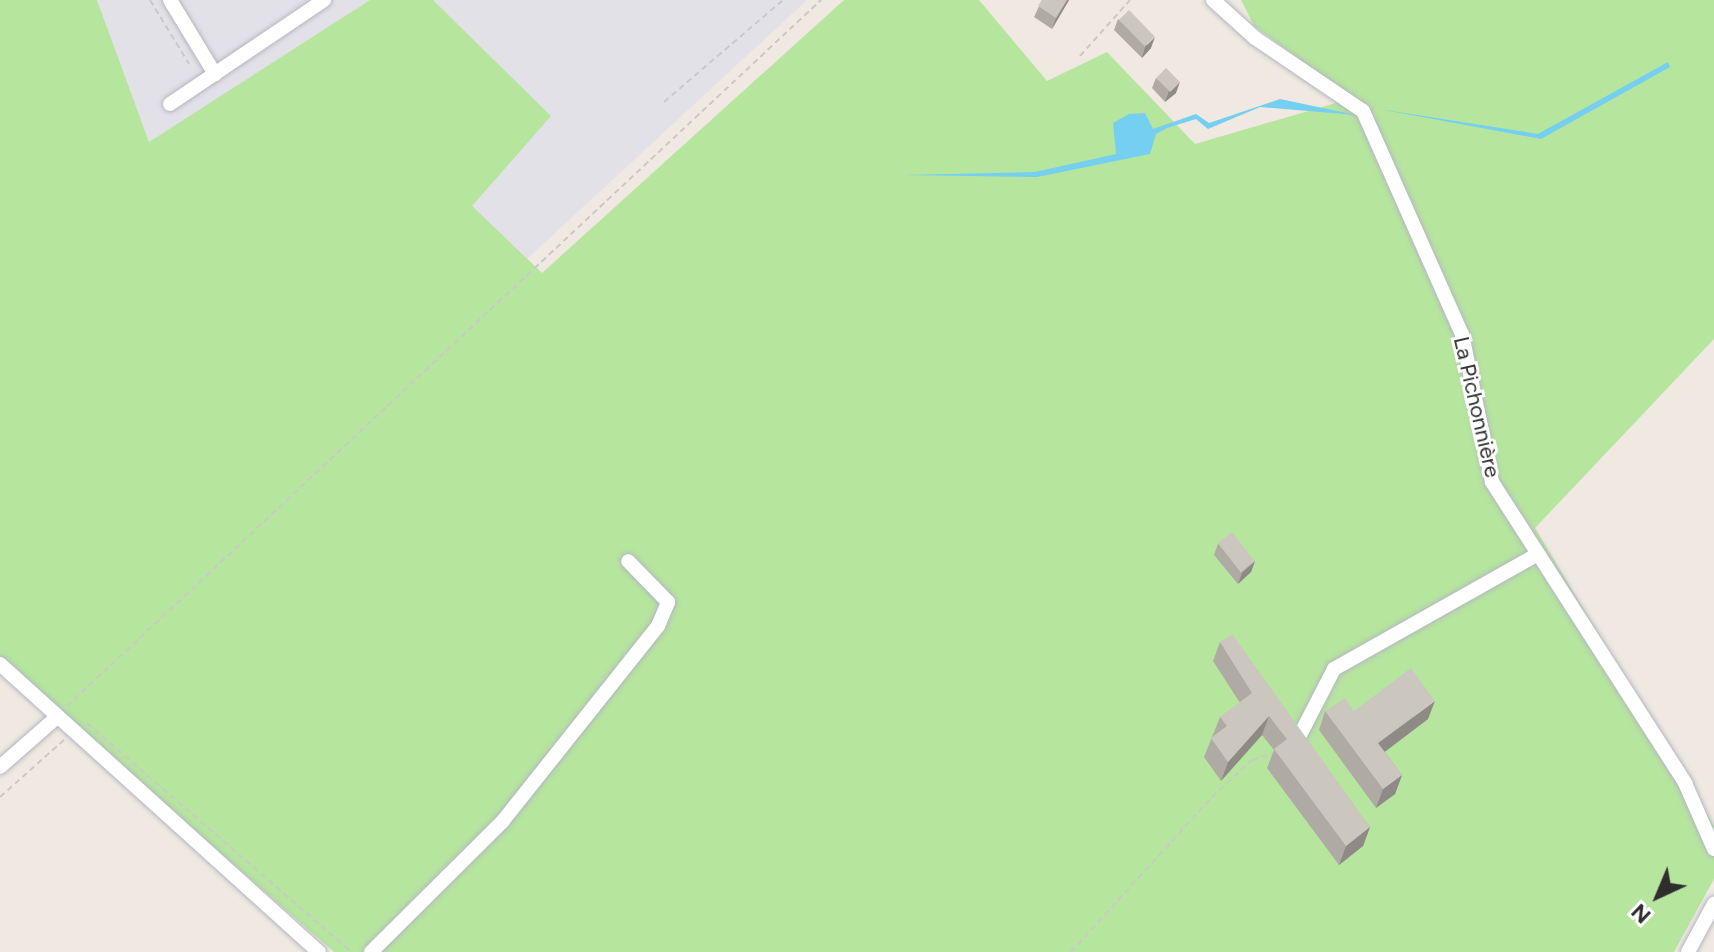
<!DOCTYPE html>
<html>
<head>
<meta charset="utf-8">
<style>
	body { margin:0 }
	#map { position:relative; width:1714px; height:952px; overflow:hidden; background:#efe9e1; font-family:Figtree,sans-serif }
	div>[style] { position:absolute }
	.industrial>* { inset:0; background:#e3e1e8 }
	.green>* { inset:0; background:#b6e59e }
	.water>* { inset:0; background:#75cff0 }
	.path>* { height:2px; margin-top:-1px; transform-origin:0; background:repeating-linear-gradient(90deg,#c9c9c9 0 6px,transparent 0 10px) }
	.roads { filter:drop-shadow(0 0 2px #b4b7c1) drop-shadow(0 0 2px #b4b7c1) }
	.minor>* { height:14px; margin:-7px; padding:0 7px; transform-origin:7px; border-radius:7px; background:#fff }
	.wall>* { inset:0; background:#afaba4 }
	.shaded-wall>* { inset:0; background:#8e8b86 }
	.building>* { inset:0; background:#cbc7bf; transform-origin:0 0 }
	span { translate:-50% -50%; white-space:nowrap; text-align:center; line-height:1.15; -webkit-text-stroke:6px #fff; paint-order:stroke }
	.street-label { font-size:22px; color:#2e2e2e }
	.north { position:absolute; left:1618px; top:856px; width:80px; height:80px; -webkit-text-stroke:6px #fff; paint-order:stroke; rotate:224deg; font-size:22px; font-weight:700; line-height:32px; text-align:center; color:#2e2e2e }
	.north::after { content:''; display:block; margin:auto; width:28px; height:36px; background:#2e2e2e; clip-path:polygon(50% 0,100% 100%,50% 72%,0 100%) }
</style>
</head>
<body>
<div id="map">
	<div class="industrial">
		<i style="clip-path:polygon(97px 0,370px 0,149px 143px)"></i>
		<i style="clip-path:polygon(433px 0,807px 0,527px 259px,471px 206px)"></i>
	</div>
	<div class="green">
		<i style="clip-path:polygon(0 0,97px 0,149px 142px,370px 0,433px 0,551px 116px,472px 206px,542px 273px,844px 0,979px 0,1047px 81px,1107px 52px,1195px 144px,1353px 98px,1254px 26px,1241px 0,1714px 0,1714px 339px,1535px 528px,1714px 826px,1714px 879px,1674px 952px,334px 952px,0 661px)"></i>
	</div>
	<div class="water">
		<i style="clip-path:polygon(1668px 62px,1670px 67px,1541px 139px,1379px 109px,1538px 134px)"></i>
		<i style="clip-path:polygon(1280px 99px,1356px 115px,1260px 107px,1208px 129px,1196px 119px,1167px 128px,1156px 134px,1150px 154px,1037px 177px,904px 175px,1035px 172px,1116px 154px,1113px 123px,1129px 114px,1145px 113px,1153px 129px,1196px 114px,1209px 123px)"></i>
	</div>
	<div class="path">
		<i style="left:150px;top:0;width:75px;rotate:58.6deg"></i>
		<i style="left:1080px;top:56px;width:75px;rotate:-48.2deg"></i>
		<i style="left:664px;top:102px;width:157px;rotate:-40.6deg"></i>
		<i style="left:67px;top:706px;width:1033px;rotate:-43.12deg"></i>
		<i style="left:87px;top:723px;width:349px;rotate:40.9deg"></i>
		<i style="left:0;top:797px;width:86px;rotate:-41.7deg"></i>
		<i style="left:1071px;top:952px;width:210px;rotate:-47.7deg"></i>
		<i style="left:1212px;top:797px;width:54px;rotate:-42.8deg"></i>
		<i style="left:1252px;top:760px;width:23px;rotate:-18deg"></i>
	</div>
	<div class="roads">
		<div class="minor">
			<i style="left:170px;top:0;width:87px;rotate:58.7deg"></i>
			<i style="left:1213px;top:0;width:57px;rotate:42.1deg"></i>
			<i style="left:1255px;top:38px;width:130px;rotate:34.1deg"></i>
			<i style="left:1363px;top:111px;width:244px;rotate:66.1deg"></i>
			<i style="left:1462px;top:334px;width:151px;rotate:78.5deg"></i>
			<i style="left:1492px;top:482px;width:358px;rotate:57.3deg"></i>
			<i style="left:1685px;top:783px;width:72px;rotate:66.3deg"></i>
			<i style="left:170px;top:104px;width:186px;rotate:-34deg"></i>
			<i style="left:0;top:664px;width:430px;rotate:42.1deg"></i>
			<i style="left:1301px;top:733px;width:72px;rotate:-62.7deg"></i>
			<i style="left:1334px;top:669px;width:234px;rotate:-29.4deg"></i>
			<i style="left:0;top:767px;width:77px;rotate:-41.3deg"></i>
			<i style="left:371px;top:952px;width:185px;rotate:-44.8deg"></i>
			<i style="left:502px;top:822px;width:251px;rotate:-51.5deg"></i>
			<i style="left:658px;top:626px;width:26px;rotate:-67deg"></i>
			<i style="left:668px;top:602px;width:57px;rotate:-134.3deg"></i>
			<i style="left:1688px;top:952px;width:55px;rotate:-61.6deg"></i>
		</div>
	</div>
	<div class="wall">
		<i style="clip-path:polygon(1042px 0,1069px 0,1052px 29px,1034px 17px)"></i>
		<i style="clip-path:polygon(1118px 19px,1151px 48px,1142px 58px,1114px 30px)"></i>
		<i style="clip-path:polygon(1156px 78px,1176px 93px,1165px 102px,1152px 88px)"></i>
		<i style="clip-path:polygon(1218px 544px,1255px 561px,1251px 572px,1238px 584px,1214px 555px)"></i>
		<i style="clip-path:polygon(1220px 642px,1370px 827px,1363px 846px,1339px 865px,1267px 768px,1274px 750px,1262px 735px,1221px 781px,1204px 757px,1220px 717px,1240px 703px,1213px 661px)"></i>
		<i style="clip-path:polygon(1325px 711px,1354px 711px,1428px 719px,1385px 752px,1402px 775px,1395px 794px,1376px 808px,1319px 730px)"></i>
	</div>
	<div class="shaded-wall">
		<i style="clip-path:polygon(1067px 0,1069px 0,1052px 29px,1056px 18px)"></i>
		<i style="clip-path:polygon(1155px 37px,1151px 48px,1142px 58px,1145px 47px)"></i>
		<i style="clip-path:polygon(1180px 82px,1176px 93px,1165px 102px,1169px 91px)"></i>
		<i style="clip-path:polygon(1255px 561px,1251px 572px,1238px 584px,1242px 573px)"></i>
		<i style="clip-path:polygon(1435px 701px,1428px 719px,1371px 762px,1378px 743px)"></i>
		<i style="clip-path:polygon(1269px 716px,1262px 735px,1221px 781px,1228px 762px)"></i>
		<i style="clip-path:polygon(1402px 775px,1395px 794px,1376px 808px,1383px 789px)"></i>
		<i style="clip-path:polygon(1370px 827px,1363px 846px,1339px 865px,1346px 846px)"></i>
	</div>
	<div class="building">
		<i style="clip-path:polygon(1042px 0,1067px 0,1056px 18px,1038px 6px)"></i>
		<i style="left:1129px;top:10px;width:37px;height:14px;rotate:46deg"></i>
		<i style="left:1166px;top:68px;width:20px;height:14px;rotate:45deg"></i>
		<i style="left:1232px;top:532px;width:37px;height:18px;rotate:52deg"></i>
		<i style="clip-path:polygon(1232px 634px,1370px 827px,1346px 846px,1274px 749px,1287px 739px,1269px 716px,1228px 762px,1211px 738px,1227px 726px,1220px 717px,1252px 693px,1220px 642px)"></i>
		<i style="clip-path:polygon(1411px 668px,1435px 701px,1378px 743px,1402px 775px,1383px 789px,1325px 711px,1345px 698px,1354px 711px)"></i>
	</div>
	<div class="street-label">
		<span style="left:1477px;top:407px;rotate:77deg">La Pichonnière</span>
	</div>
	<div class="north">N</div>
</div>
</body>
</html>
